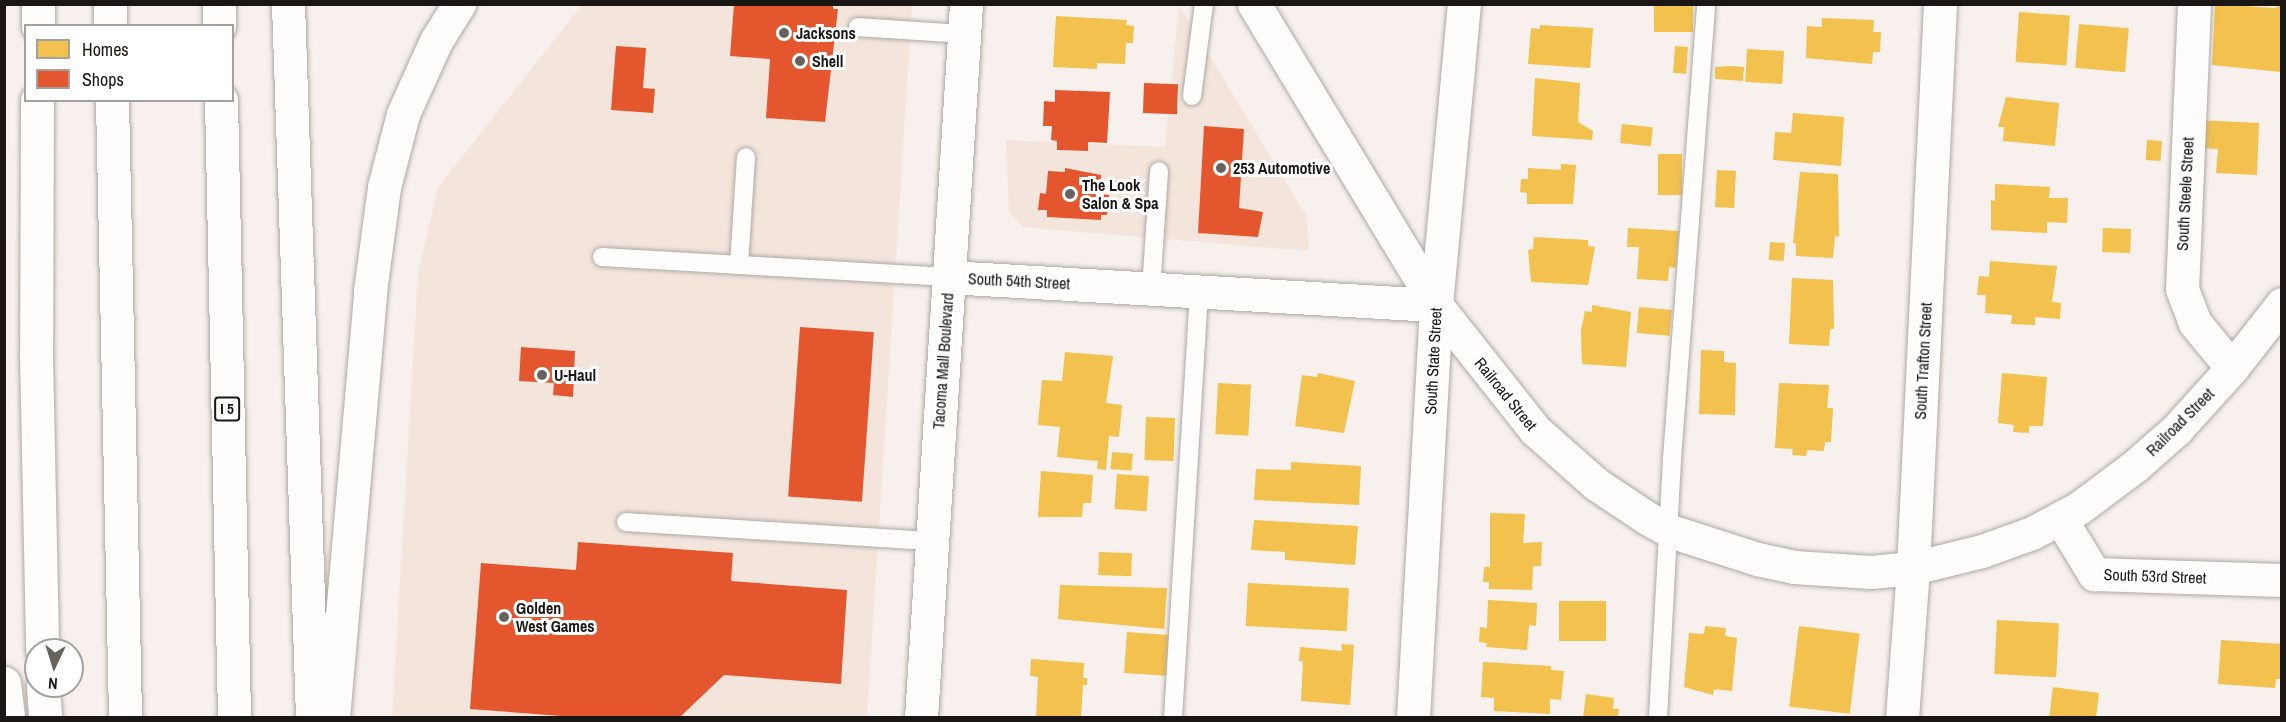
<!DOCTYPE html>
<html>
<head>
<meta charset="utf-8">
<style>
	body { margin:0 }
	#map { position:relative; width:2286px; height:722px; overflow:hidden; background:#f7f0ec; font-family:"Archivo Narrow",sans-serif }
	div>[style] { position:absolute }
	.built>* { inset:0; background:#f4e5dc }
	.homes>* { inset:0; background:#f2c14e; transform-origin:0 0 }
	.shops>* { inset:0; background:#e4572e; transform-origin:0 0 }
	.roads { filter:drop-shadow(0 0 2px #aea9a6) drop-shadow(0 0 2px #aea9a6) }
	.service>* { height:18px; margin:-9px; padding:0 9px; transform-origin:9px; border-radius:9px; background:#fefdfc }
	.minor>* { height:33px; margin:-16.5px; padding:0 16.5px; transform-origin:16.5px; border-radius:16.5px; background:#fefdfc }
	.tertiary>* { height:33px; margin:-16.5px; padding:0 16.5px; transform-origin:16.5px; border-radius:16.5px; background:#fefdfc }
	.secondary>* { height:33px; margin:-16.5px; padding:0 16.5px; transform-origin:16.5px; border-radius:16.5px; background:#fefdfc }
	.motorway>* { height:33px; margin:-16.5px; padding:0 16.5px; transform-origin:16.5px; border-radius:16.5px; background:#fefdfc }
	.dots>* { width:16px; height:16px; translate:-50% -50%; box-sizing:border-box; border:3px solid #fff; border-radius:50% }
	span { translate:-50% -50%; white-space:nowrap; text-align:center; line-height:1.15; -webkit-text-stroke:6px #fff; paint-order:stroke }
	.shield-label span { padding:2px 4px; background:#fff; border:2px solid; border-radius:4px; -webkit-text-stroke-width:0 }
	.shield-label { font-size:15px; color:#1a1613; font-weight:700 }
	.poi-label { font-size:16px; color:#1a1613; font-weight:700 }
	.left { translate:0 -50%; text-align:left }
	.street-label { font-size:16px; color:#1a1613 }
	.frame { position:absolute; inset:0; border:6px solid #1a1613; pointer-events:none }
	.legend { position:absolute; left:24px; top:24px; width:210px; height:78px; box-sizing:border-box; background:#fff; border:2px solid #a3a2a1; margin:0; padding:8px 10px; list-style:none; font-size:18px; color:#1a1613 }
	.legend li { display:flex; align-items:center; gap:12px; height:30px }
	.legend b { width:30px; border:2px solid #a3a2a1 }
	.north { position:absolute; left:24px; top:638px; width:60px; height:60px; box-sizing:border-box; background:#fff; border:2px solid #a3a2a1; border-radius:50%; rotate:184deg; font-size:16px; font-weight:700; line-height:24px; text-align:center; color:#1a1613 }
	.north::after { content:''; display:block; margin:auto; width:21px; height:27px; background:#67625f; clip-path:polygon(50% 0,100% 100%,50% 72%,0 100%) }
</style>
</head>
<body>
<div id="map">
	<div class="built">
		<i style="clip-path:polygon(582px 5px,912px 5px,867px 717px,392px 718px,418px 273px,438px 187px)"></i>
		<i style="clip-path:polygon(1179px 5px,1307px 217px,1309px 251px,1023px 227px,1009px 212px,1006px 140px,1165px 147px)"></i>
	</div>
	<div class="homes">
		<i style="left:1654px;top:4px;width:39px;height:28px"></i>
		<i style="clip-path:polygon(2215px 4px,2275px 8px,2282px 4px,2281px 72px,2212px 65px)"></i>
		<i style="left:2019px;top:12px;width:51px;height:50px;rotate:4deg"></i>
		<i style="clip-path:polygon(1056px 16px,1127px 20px,1126px 25px,1134px 26px,1133px 43px,1126px 43px,1125px 64px,1097px 63px,1097px 69px,1053px 67px)"></i>
		<i style="clip-path:polygon(1822px 18px,1874px 20px,1873px 32px,1881px 32px,1880px 52px,1873px 52px,1872px 64px,1806px 58px,1807px 26px,1822px 27px)"></i>
		<i style="left:2079px;top:24px;width:50px;height:44px;rotate:5deg"></i>
		<i style="clip-path:polygon(1540px 25px,1593px 28px,1590px 68px,1528px 64px,1531px 28px,1540px 29px)"></i>
		<i style="left:1675px;top:46px;width:13px;height:27px;rotate:4deg"></i>
		<i style="left:1747px;top:49px;width:37px;height:33px;rotate:3deg"></i>
		<i style="clip-path:polygon(1730px 66px,1744px 67px,1743px 81px,1715px 79px,1715px 67px)"></i>
		<i style="clip-path:polygon(1535px 78px,1580px 83px,1578px 122px,1593px 131px,1592px 140px,1532px 136px)"></i>
		<i style="clip-path:polygon(2006px 97px,2059px 103px,2055px 146px,2003px 141px,2004px 127px,1998px 127px)"></i>
		<i style="clip-path:polygon(1793px 113px,1844px 117px,1841px 166px,1773px 160px,1775px 132px,1791px 133px)"></i>
		<i style="clip-path:polygon(2198px 120px,2259px 123px,2257px 175px,2216px 173px,2218px 149px,2197px 148px)"></i>
		<i style="left:1622px;top:124px;width:31px;height:19px;rotate:6deg"></i>
		<i style="left:2147px;top:140px;width:15px;height:20px;rotate:4deg"></i>
		<i style="left:1658px;top:154px;width:24px;height:41px"></i>
		<i style="clip-path:polygon(1561px 164px,1576px 165px,1573px 204px,1527px 204px,1527px 193px,1520px 192px,1521px 179px,1528px 179px,1528px 168px,1561px 170px)"></i>
		<i style="left:1717px;top:170px;width:19px;height:37px;rotate:3deg"></i>
		<i style="clip-path:polygon(1800px 172px,1838px 174px,1839px 237px,1835px 236px,1833px 258px,1796px 256px,1796px 243px,1793px 243px)"></i>
		<i style="clip-path:polygon(1995px 184px,2050px 187px,2049px 198px,2068px 198px,2067px 223px,2047px 222px,2047px 233px,1991px 230px,1991px 200px,1995px 201px)"></i>
		<i style="clip-path:polygon(1628px 228px,1679px 231px,1676px 268px,1669px 267px,1668px 281px,1637px 279px,1639px 247px,1627px 247px)"></i>
		<i style="left:2103px;top:228px;width:28px;height:24px;rotate:2deg"></i>
		<i style="clip-path:polygon(1534px 237px,1588px 240px,1588px 246px,1595px 247px,1588px 285px,1531px 282px,1528px 250px,1533px 249px)"></i>
		<i style="left:1770px;top:242px;width:15px;height:18px;rotate:4deg"></i>
		<i style="clip-path:polygon(1990px 261px,2057px 266px,2052px 302px,2061px 303px,2060px 319px,2035px 317px,2035px 325px,2011px 324px,2012px 315px,1985px 313px,1986px 295px,1977px 295px,1979px 276px,1989px 277px)"></i>
		<i style="clip-path:polygon(1792px 278px,1833px 280px,1834px 329px,1830px 329px,1829px 346px,1789px 344px)"></i>
		<i style="clip-path:polygon(1592px 305px,1631px 312px,1626px 367px,1582px 364px,1581px 330px,1585px 311px,1592px 312px)"></i>
		<i style="left:1639px;top:307px;width:33px;height:26px;rotate:5deg"></i>
		<i style="clip-path:polygon(1701px 350px,1724px 351px,1724px 362px,1736px 363px,1735px 415px,1699px 414px)"></i>
		<i style="clip-path:polygon(1065px 352px,1113px 356px,1106px 403px,1122px 405px,1119px 437px,1109px 436px,1106px 470px,1097px 469px,1098px 461px,1057px 457px,1060px 427px,1038px 425px,1042px 380px,1062px 381px)"></i>
		<i style="clip-path:polygon(1318px 373px,1355px 381px,1344px 433px,1295px 426px,1302px 375px,1317px 377px)"></i>
		<i style="clip-path:polygon(2002px 373px,2047px 377px,2043px 426px,2029px 426px,2029px 433px,2013px 432px,2014px 425px,1998px 423px)"></i>
		<i style="left:1218px;top:383px;width:33px;height:51px;rotate:3deg"></i>
		<i style="clip-path:polygon(1779px 383px,1829px 385px,1827px 408px,1833px 408px,1831px 442px,1825px 442px,1824px 451px,1807px 450px,1806px 456px,1792px 455px,1793px 449px,1775px 448px)"></i>
		<i style="left:1146px;top:417px;width:29px;height:43px;rotate:2deg"></i>
		<i style="left:1112px;top:452px;width:21px;height:17px;rotate:5deg"></i>
		<i style="clip-path:polygon(1291px 462px,1361px 466px,1359px 505px,1254px 500px,1256px 469px,1291px 470px)"></i>
		<i style="clip-path:polygon(1041px 471px,1093px 475px,1091px 503px,1083px 503px,1082px 517px,1038px 517px)"></i>
		<i style="left:1117px;top:474px;width:32px;height:35px;rotate:4deg"></i>
		<i style="clip-path:polygon(1490px 513px,1525px 514px,1523px 543px,1542px 542px,1541px 566px,1533px 566px,1532px 590px,1489px 589px,1489px 582px,1483px 582px,1484px 567px,1490px 567px)"></i>
		<i style="clip-path:polygon(1254px 520px,1358px 526px,1355px 565px,1285px 560px,1285px 552px,1251px 550px)"></i>
		<i style="left:1099px;top:552px;width:33px;height:23px;rotate:2deg"></i>
		<i style="left:1248px;top:583px;width:101px;height:43px;rotate:3deg"></i>
		<i style="clip-path:polygon(1060px 585px,1167px 588px,1164px 629px,1058px 619px)"></i>
		<i style="clip-path:polygon(1488px 600px,1537px 603px,1536px 626px,1529px 625px,1527px 650px,1486px 647px,1487px 643px,1479px 642px,1480px 627px,1487px 628px)"></i>
		<i style="left:1559px;top:601px;width:47px;height:40px"></i>
		<i style="left:1997px;top:620px;width:62px;height:54px;rotate:3deg"></i>
		<i style="clip-path:polygon(1705px 626px,1726px 628px,1725px 636px,1737px 638px,1732px 691px,1714px 689px,1713px 695px,1684px 687px,1689px 633px,1704px 634px)"></i>
		<i style="left:1799px;top:626px;width:61px;height:81px;rotate:7deg"></i>
		<i style="left:1127px;top:632px;width:42px;height:41px;rotate:4deg"></i>
		<i style="clip-path:polygon(2221px 640px,2282px 644px,2282px 679px,2276px 679px,2275px 688px,2218px 684px)"></i>
		<i style="clip-path:polygon(1342px 644px,1354px 645px,1350px 705px,1301px 701px,1303px 661px,1299px 661px,1300px 647px,1342px 651px)"></i>
		<i style="clip-path:polygon(1031px 659px,1084px 663px,1083px 678px,1087px 678px,1087px 685px,1083px 685px,1081px 718px,1036px 718px,1038px 677px,1030px 676px)"></i>
		<i style="clip-path:polygon(1483px 662px,1551px 666px,1551px 670px,1564px 671px,1561px 700px,1550px 699px,1550px 714px,1494px 711px,1494px 698px,1481px 697px)"></i>
		<i style="clip-path:polygon(2053px 687px,2099px 693px,2096px 718px,2049px 718px)"></i>
		<i style="clip-path:polygon(1586px 694px,1614px 698px,1613px 709px,1619px 709px,1618px 718px,1583px 718px)"></i>
	</div>
	<div class="shops">
		<i style="clip-path:polygon(734px 4px,833px 4px,833px 9px,838px 9px,825px 122px,766px 118px,770px 59px,730px 56px)"></i>
		<i style="clip-path:polygon(616px 46px,646px 48px,643px 88px,655px 89px,653px 113px,611px 110px)"></i>
		<i style="left:1144px;top:83px;width:34px;height:30px;rotate:2deg"></i>
		<i style="clip-path:polygon(1055px 90px,1110px 92px,1107px 143px,1088px 142px,1088px 151px,1057px 150px,1057px 141px,1051px 140px,1052px 126px,1043px 126px,1044px 101px,1055px 102px)"></i>
		<i style="clip-path:polygon(1204px 126px,1244px 129px,1239px 208px,1263px 212px,1258px 237px,1198px 233px)"></i>
		<i style="clip-path:polygon(1065px 168px,1101px 175px,1100px 194px,1109px 195px,1107px 215px,1101px 215px,1101px 220px,1047px 217px,1047px 210px,1038px 210px,1040px 193px,1046px 194px,1048px 171px,1065px 172px)"></i>
		<i style="left:800px;top:327px;width:74px;height:170px;rotate:4deg"></i>
		<i style="clip-path:polygon(521px 347px,575px 351px,573px 397px,553px 395px,554px 383px,519px 381px)"></i>
		<i style="clip-path:polygon(578px 542px,733px 553px,731px 581px,847px 590px,841px 684px,724px 675px,679px 718px,587px 718px,470px 709px,481px 563px,576px 570px)"></i>
	</div>
	<div class="roads">
		<div class="service">
			<i style="left:858px;top:27px;width:106px;rotate:3.8deg"></i>
			<i style="left:1192px;top:96px;width:93px;rotate:-82.6deg"></i>
			<i style="left:602px;top:257px;width:347px;rotate:3.3deg"></i>
			<i style="left:739px;top:265px;width:108px;rotate:-86.3deg"></i>
			<i style="left:1151px;top:289px;width:118px;rotate:-86.1deg"></i>
			<i style="left:626px;top:522px;width:307px;rotate:3.6deg"></i>
			<i style="left:1173px;top:718px;width:428px;rotate:-86.5deg"></i>
			<i style="left:1658px;top:718px;width:259px;rotate:-86.9deg"></i>
			<i style="left:1672px;top:459px;width:456px;rotate:-85.7deg"></i>
		</div>
		<div class="minor">
			<i style="left:1254px;top:4px;width:352px;rotate:58.8deg"></i>
			<i style="left:2194px;top:4px;width:285px;rotate:92.4deg"></i>
			<i style="left:2182px;top:289px;width:36px;rotate:69deg"></i>
			<i style="left:2195px;top:323px;width:58px;rotate:50.6deg"></i>
			<i style="left:2060px;top:518px;width:66px;rotate:58.7deg"></i>
			<i style="left:2094px;top:574px;width:188px;rotate:1.8deg"></i>
			<i style="left:1413px;top:718px;width:414px;rotate:-86.8deg"></i>
			<i style="left:1436px;top:305px;width:302px;rotate:-84.7deg"></i>
			<i style="left:1902px;top:718px;width:150px;rotate:-85.8deg"></i>
			<i style="left:1913px;top:568px;width:565px;rotate:-87.26deg"></i>
		</div>
		<div class="tertiary">
			<i style="left:948px;top:277px;width:489px;rotate:3.3deg"></i>
			<i style="left:1436px;top:305px;width:159px;rotate:51.6deg"></i>
			<i style="left:1535px;top:430px;width:81px;rotate:41.5deg"></i>
			<i style="left:1596px;top:484px;width:61px;rotate:33.7deg"></i>
			<i style="left:1647px;top:518px;width:26px;rotate:29deg"></i>
			<i style="left:1670px;top:531px;width:91px;rotate:17.8deg"></i>
			<i style="left:1757px;top:559px;width:38px;rotate:12deg"></i>
			<i style="left:1794px;top:567px;width:77px;rotate:3.7deg"></i>
			<i style="left:1871px;top:572px;width:42px;rotate:-5.4deg"></i>
			<i style="left:1913px;top:568px;width:71px;rotate:-13.8deg"></i>
			<i style="left:1982px;top:551px;width:53px;rotate:-19.8deg"></i>
			<i style="left:2032px;top:533px;width:53px;rotate:-28deg"></i>
			<i style="left:2079px;top:508px;width:70px;rotate:-36.9deg"></i>
			<i style="left:2135px;top:466px;width:55px;rotate:-41.3deg"></i>
			<i style="left:2176px;top:430px;width:84px;rotate:-47.9deg"></i>
			<i style="left:2232px;top:368px;width:81px;rotate:-52deg"></i>
		</div>
		<div class="secondary">
			<i style="left:921px;top:718px;width:715px;rotate:-86.39deg"></i>
		</div>
		<div class="motorway">
			<i style="left:110px;top:4px;width:22px;rotate:90deg"></i>
			<i style="left:219px;top:4px;width:22px;rotate:90deg"></i>
			<i style="left:288px;top:4px;width:714px;rotate:88.07deg"></i>
			<i style="left:38px;top:26px;width:22px;rotate:-90deg"></i>
			<i style="left:37px;top:100px;width:255px;rotate:90.2deg"></i>
			<i style="left:36px;top:355px;width:295px;rotate:88.8deg"></i>
			<i style="left:112px;top:100px;width:618px;rotate:88.79deg"></i>
			<i style="left:221px;top:100px;width:618px;rotate:88.79deg"></i>
			<i style="left:4px;top:683px;width:35px;rotate:83deg"></i>
			<i style="left:43px;top:686px;width:32px;rotate:86deg"></i>
			<i style="left:333px;top:718px;width:429px;rotate:-85deg"></i>
			<i style="left:370px;top:291px;width:105px;rotate:-82.3deg"></i>
			<i style="left:384px;top:187px;width:75px;rotate:-75.4deg"></i>
			<i style="left:403px;top:114px;width:80px;rotate:-65.7deg"></i>
			<i style="left:436px;top:41px;width:44px;rotate:-58.1deg"></i>
		</div>
	</div>
	<div class="dots">
		<i style="left:784px;top:33px;background:#67625f"></i>
		<i style="left:800px;top:61px;background:#67625f"></i>
		<i style="left:1221px;top:168px;background:#67625f"></i>
		<i style="left:1070px;top:194px;background:#67625f"></i>
		<i style="left:542px;top:375px;background:#67625f"></i>
		<i style="left:504px;top:617px;background:#67625f"></i>
	</div>
	<div class="shield-label">
		<span style="left:227px;top:409px">I 5</span>
	</div>
	<div class="poi-label">
		<span class="left" style="left:796px;top:33px">Jacksons</span>
		<span class="left" style="left:812px;top:61px">Shell</span>
		<span class="left" style="left:1233px;top:168px">253 Automotive</span>
		<span class="left" style="left:1082px;top:194px">The Look<br>Salon &amp; Spa</span>
		<span class="left" style="left:554px;top:375px">U-Haul</span>
		<span class="left" style="left:516px;top:617px">Golden<br>West Games</span>
	</div>
	<div class="street-label">
		<span style="left:2185px;top:194px;rotate:-87deg">South Steele Street</span>
		<span style="left:1019px;top:281px;rotate:3deg">South 54th Street</span>
		<span style="left:943px;top:361px;rotate:-86deg">Tacoma Mall Boulevard</span>
		<span style="left:1433px;top:361px;rotate:-87deg">South State Street</span>
		<span style="left:1923px;top:361px;rotate:-87deg">South Trafton Street</span>
		<span style="left:1506px;top:394px;rotate:51deg">Railroad Street</span>
		<span style="left:2180px;top:422px;rotate:-45deg">Railroad Street</span>
		<span style="left:2155px;top:576px;rotate:2deg">South 53rd Street</span>
	</div>
	<div class="frame"></div>
	<ul class="legend">
	<li><b style="height:16px;background:#f2c14e"></b>Homes</li>
	<li><b style="height:16px;background:#e4572e"></b>Shops</li>
	</ul>
	<div class="north">N</div>
</div>
</body>
</html>
